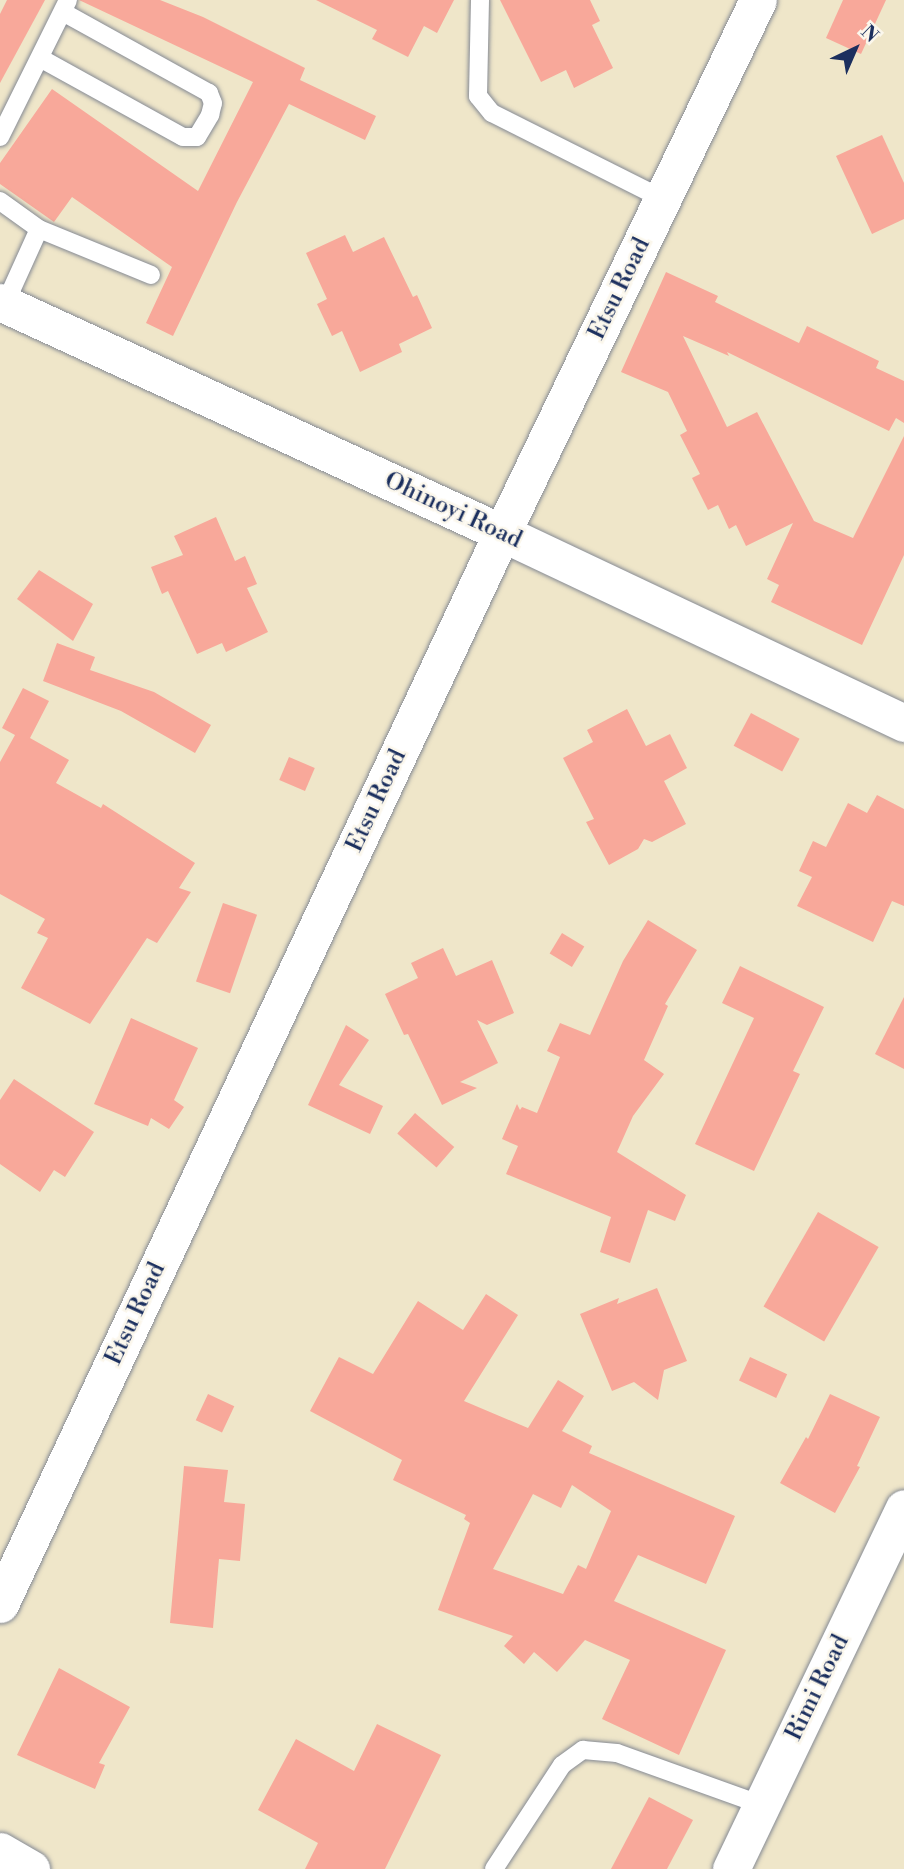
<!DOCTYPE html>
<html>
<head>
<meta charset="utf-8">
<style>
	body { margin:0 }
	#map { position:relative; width:904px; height:1869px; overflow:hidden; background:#efe6c9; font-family:"Libre Bodoni",serif }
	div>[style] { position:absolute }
	.building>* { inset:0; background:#f8a89a; transform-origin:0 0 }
	.roads { filter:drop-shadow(0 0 2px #858a94) drop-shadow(0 0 2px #858a94) }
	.lane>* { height:18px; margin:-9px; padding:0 9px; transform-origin:9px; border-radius:9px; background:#fff }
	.street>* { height:37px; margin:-18.5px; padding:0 18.5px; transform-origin:18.5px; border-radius:18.5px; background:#fff }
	span { translate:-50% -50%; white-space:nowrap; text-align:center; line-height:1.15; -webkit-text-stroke:5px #fbf7ec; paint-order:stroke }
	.street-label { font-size:24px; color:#1b2f5e }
	.north { position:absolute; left:820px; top:14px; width:70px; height:70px; -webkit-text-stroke:5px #fbf7ec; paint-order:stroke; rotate:44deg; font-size:19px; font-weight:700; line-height:28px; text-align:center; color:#1b2f5e }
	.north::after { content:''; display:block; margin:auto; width:24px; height:32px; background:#1b2f5e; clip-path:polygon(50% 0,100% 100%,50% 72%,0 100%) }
</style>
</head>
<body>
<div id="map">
	<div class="building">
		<i style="clip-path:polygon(7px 0,45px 0,0 83px,0 14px)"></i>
		<i style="clip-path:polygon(79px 0,160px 0,203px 17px,305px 68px,300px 80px,376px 116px,365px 140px,289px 104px,237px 202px,173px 336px,146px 323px,172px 267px,72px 197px,54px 222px,0 184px,0 163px,52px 89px,198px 191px,253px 82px)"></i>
		<i style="clip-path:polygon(316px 0,454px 0,437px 33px,424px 26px,408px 57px,372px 39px,377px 30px)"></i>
		<i style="clip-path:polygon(500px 0,590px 0,600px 21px,592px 25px,613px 68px,574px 88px,566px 70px,541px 82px)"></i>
		<i style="clip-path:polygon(843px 0,886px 0,861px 54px,826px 38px)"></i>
		<i style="clip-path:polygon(882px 135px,904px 183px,904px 219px,872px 234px,836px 156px)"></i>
		<i style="clip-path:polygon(345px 235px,353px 252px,384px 237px,413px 297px,417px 295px,432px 328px,399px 344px,402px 352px,360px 372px,342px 331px,332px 336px,317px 304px,327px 299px,306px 253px)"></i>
		<i style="clip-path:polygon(666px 272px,718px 296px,715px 302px,799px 343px,807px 326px,879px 361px,876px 368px,904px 381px,904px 423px,896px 418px,889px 431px,727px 352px,729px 356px,683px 336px,727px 427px,757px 412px,814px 521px,853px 538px,904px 436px,904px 555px,862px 645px,771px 602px,779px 585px,767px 579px,793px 523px,746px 546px,736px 525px,729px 529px,718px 505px,708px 510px,692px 478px,700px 474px,680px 435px,687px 431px,668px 392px,621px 372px)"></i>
		<i style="clip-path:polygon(216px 517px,235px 561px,245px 556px,257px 584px,247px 588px,268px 632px,226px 652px,222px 643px,197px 654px,168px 591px,162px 594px,151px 567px,183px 555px,174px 536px)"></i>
		<i style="clip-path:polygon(39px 570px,93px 604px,73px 641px,17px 599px)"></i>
		<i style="clip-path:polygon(57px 643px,95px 657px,90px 670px,154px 692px,211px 725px,195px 753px,121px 711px,43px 681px)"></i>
		<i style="clip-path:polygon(23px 688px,49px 701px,30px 738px,69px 760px,56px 783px,101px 808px,103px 804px,195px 863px,179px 888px,191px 892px,157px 943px,147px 938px,90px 1024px,21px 988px,48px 938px,37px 933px,45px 919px,0 894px,0 762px,15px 735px,2px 728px)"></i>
		<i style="clip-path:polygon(627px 709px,646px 746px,670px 734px,687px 768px,664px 781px,686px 824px,652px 842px,644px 839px,638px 849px,609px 865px,586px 822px,594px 819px,563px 758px,593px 742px,587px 730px)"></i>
		<i style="left:751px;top:713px;width:55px;height:37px;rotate:28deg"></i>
		<i style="left:289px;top:757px;width:28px;height:25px;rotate:23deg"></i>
		<i style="clip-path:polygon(877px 795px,904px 809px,904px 906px,892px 901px,873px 942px,797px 906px,812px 877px,799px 871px,813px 841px,826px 847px,848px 803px,867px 813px)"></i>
		<i style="left:223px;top:903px;width:36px;height:83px;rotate:19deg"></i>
		<i style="clip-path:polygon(648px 920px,697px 950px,665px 1004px,668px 1006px,644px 1060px,664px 1074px,633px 1116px,617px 1152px,686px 1195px,675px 1221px,648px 1210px,630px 1263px,600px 1252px,611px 1217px,506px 1174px,518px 1146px,502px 1139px,517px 1104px,520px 1110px,522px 1107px,537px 1113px,560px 1057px,547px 1051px,560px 1023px,590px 1035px,623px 961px)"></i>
		<i style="left:562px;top:933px;width:26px;height:24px;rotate:31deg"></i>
		<i style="clip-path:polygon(443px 948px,456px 976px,492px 960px,514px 1013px,487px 1025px,477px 1020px,498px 1063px,460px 1082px,477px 1088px,442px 1105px,408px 1034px,404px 1035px,385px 994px,418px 978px,411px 963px)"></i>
		<i style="clip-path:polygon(740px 966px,824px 1007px,793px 1071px,800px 1074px,754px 1171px,695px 1144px,754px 1018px,722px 1003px)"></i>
		<i style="clip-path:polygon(904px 997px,904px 1069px,875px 1054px)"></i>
		<i style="clip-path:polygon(131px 1018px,198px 1048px,174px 1100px,184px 1107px,169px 1129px,151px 1118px,148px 1126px,94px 1104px)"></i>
		<i style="clip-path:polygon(346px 1025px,369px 1040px,339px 1085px,383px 1106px,370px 1134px,308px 1105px)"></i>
		<i style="clip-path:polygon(14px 1079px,94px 1132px,65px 1177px,54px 1170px,40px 1192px,0 1164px,0 1100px)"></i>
		<i style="left:415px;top:1113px;width:52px;height:27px;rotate:41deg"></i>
		<i style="left:818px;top:1212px;width:70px;height:109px;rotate:30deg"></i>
		<i style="clip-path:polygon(657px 1288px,687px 1361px,664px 1370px,658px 1400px,634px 1382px,612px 1391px,580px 1314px,619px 1298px,617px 1304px)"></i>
		<i style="clip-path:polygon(evenodd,486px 1294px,518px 1315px,464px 1401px,528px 1428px,558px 1380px,584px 1396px,562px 1431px,592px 1446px,589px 1453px,735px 1516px,706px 1584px,638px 1555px,614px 1601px,726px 1650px,679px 1755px,602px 1719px,630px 1660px,585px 1640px,557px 1672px,534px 1652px,524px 1664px,504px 1646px,513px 1636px,438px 1610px,470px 1523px,464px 1519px,466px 1515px,393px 1480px,402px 1460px,310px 1411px,339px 1357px,373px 1374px,418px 1301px,463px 1330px,486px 1294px,572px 1485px,611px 1511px,586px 1569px,578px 1565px,563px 1594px,493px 1569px,533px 1494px,561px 1508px,572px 1485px)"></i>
		<i style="left:750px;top:1357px;width:41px;height:26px;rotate:25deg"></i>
		<i style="left:208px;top:1394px;width:29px;height:29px;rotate:25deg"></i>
		<i style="clip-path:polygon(830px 1394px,880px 1417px,857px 1466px,860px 1467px,835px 1513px,780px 1483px,806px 1437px,808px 1439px)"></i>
		<i style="clip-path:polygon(184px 1466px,228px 1470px,224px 1502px,245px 1504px,240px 1561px,219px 1559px,213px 1628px,170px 1623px)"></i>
		<i style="clip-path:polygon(59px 1668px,130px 1707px,99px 1763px,105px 1765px,95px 1789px,17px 1755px)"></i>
		<i style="clip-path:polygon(377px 1724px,441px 1755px,385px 1869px,305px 1869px,318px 1843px,258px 1810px,296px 1739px,354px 1771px)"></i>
		<i style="clip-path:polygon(649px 1797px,693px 1820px,667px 1869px,611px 1869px)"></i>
	</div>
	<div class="roads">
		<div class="lane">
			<i style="left:480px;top:0;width:96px;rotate:91.2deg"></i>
			<i style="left:478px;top:96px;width:22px;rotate:51deg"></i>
			<i style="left:492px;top:113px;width:191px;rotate:26.7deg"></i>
			<i style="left:40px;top:58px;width:163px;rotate:28.9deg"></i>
			<i style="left:183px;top:137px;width:14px"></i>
			<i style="left:197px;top:137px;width:26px;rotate:-59deg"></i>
			<i style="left:210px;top:115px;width:12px;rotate:-76deg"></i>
			<i style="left:213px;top:103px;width:11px;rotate:-112deg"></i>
			<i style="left:209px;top:93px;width:167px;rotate:-151deg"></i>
			<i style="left:0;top:137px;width:153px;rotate:-63.6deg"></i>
			<i style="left:0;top:201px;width:48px;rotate:35.7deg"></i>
			<i style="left:5px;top:304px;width:82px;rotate:-65.6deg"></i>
			<i style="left:39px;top:229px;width:121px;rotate:22.3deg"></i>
			<i style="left:494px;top:1869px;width:124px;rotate:-56.8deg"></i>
			<i style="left:562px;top:1765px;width:26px;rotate:-36deg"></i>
			<i style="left:583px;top:1750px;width:34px;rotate:5deg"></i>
			<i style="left:617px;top:1753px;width:154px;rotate:19.7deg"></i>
		</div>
		<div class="street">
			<i style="left:0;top:302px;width:553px;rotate:24.71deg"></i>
			<i style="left:502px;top:533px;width:445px;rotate:25.3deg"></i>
			<i style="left:0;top:1604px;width:1183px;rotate:-64.89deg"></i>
			<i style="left:502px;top:533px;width:591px;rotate:-64.35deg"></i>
			<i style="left:0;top:1851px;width:36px;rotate:30deg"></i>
			<i style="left:731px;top:1869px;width:400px;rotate:-64.4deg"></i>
		</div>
	</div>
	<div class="street-label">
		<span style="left:620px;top:289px;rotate:-64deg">Etsu Road</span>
		<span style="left:453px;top:511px;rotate:25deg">Ohinoyi Road</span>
		<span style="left:377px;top:801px;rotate:-65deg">Etsu Road</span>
		<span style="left:136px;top:1314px;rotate:-65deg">Etsu Road</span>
		<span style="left:818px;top:1688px;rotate:-64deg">Rimi Road</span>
	</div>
	<div class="north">N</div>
</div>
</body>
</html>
